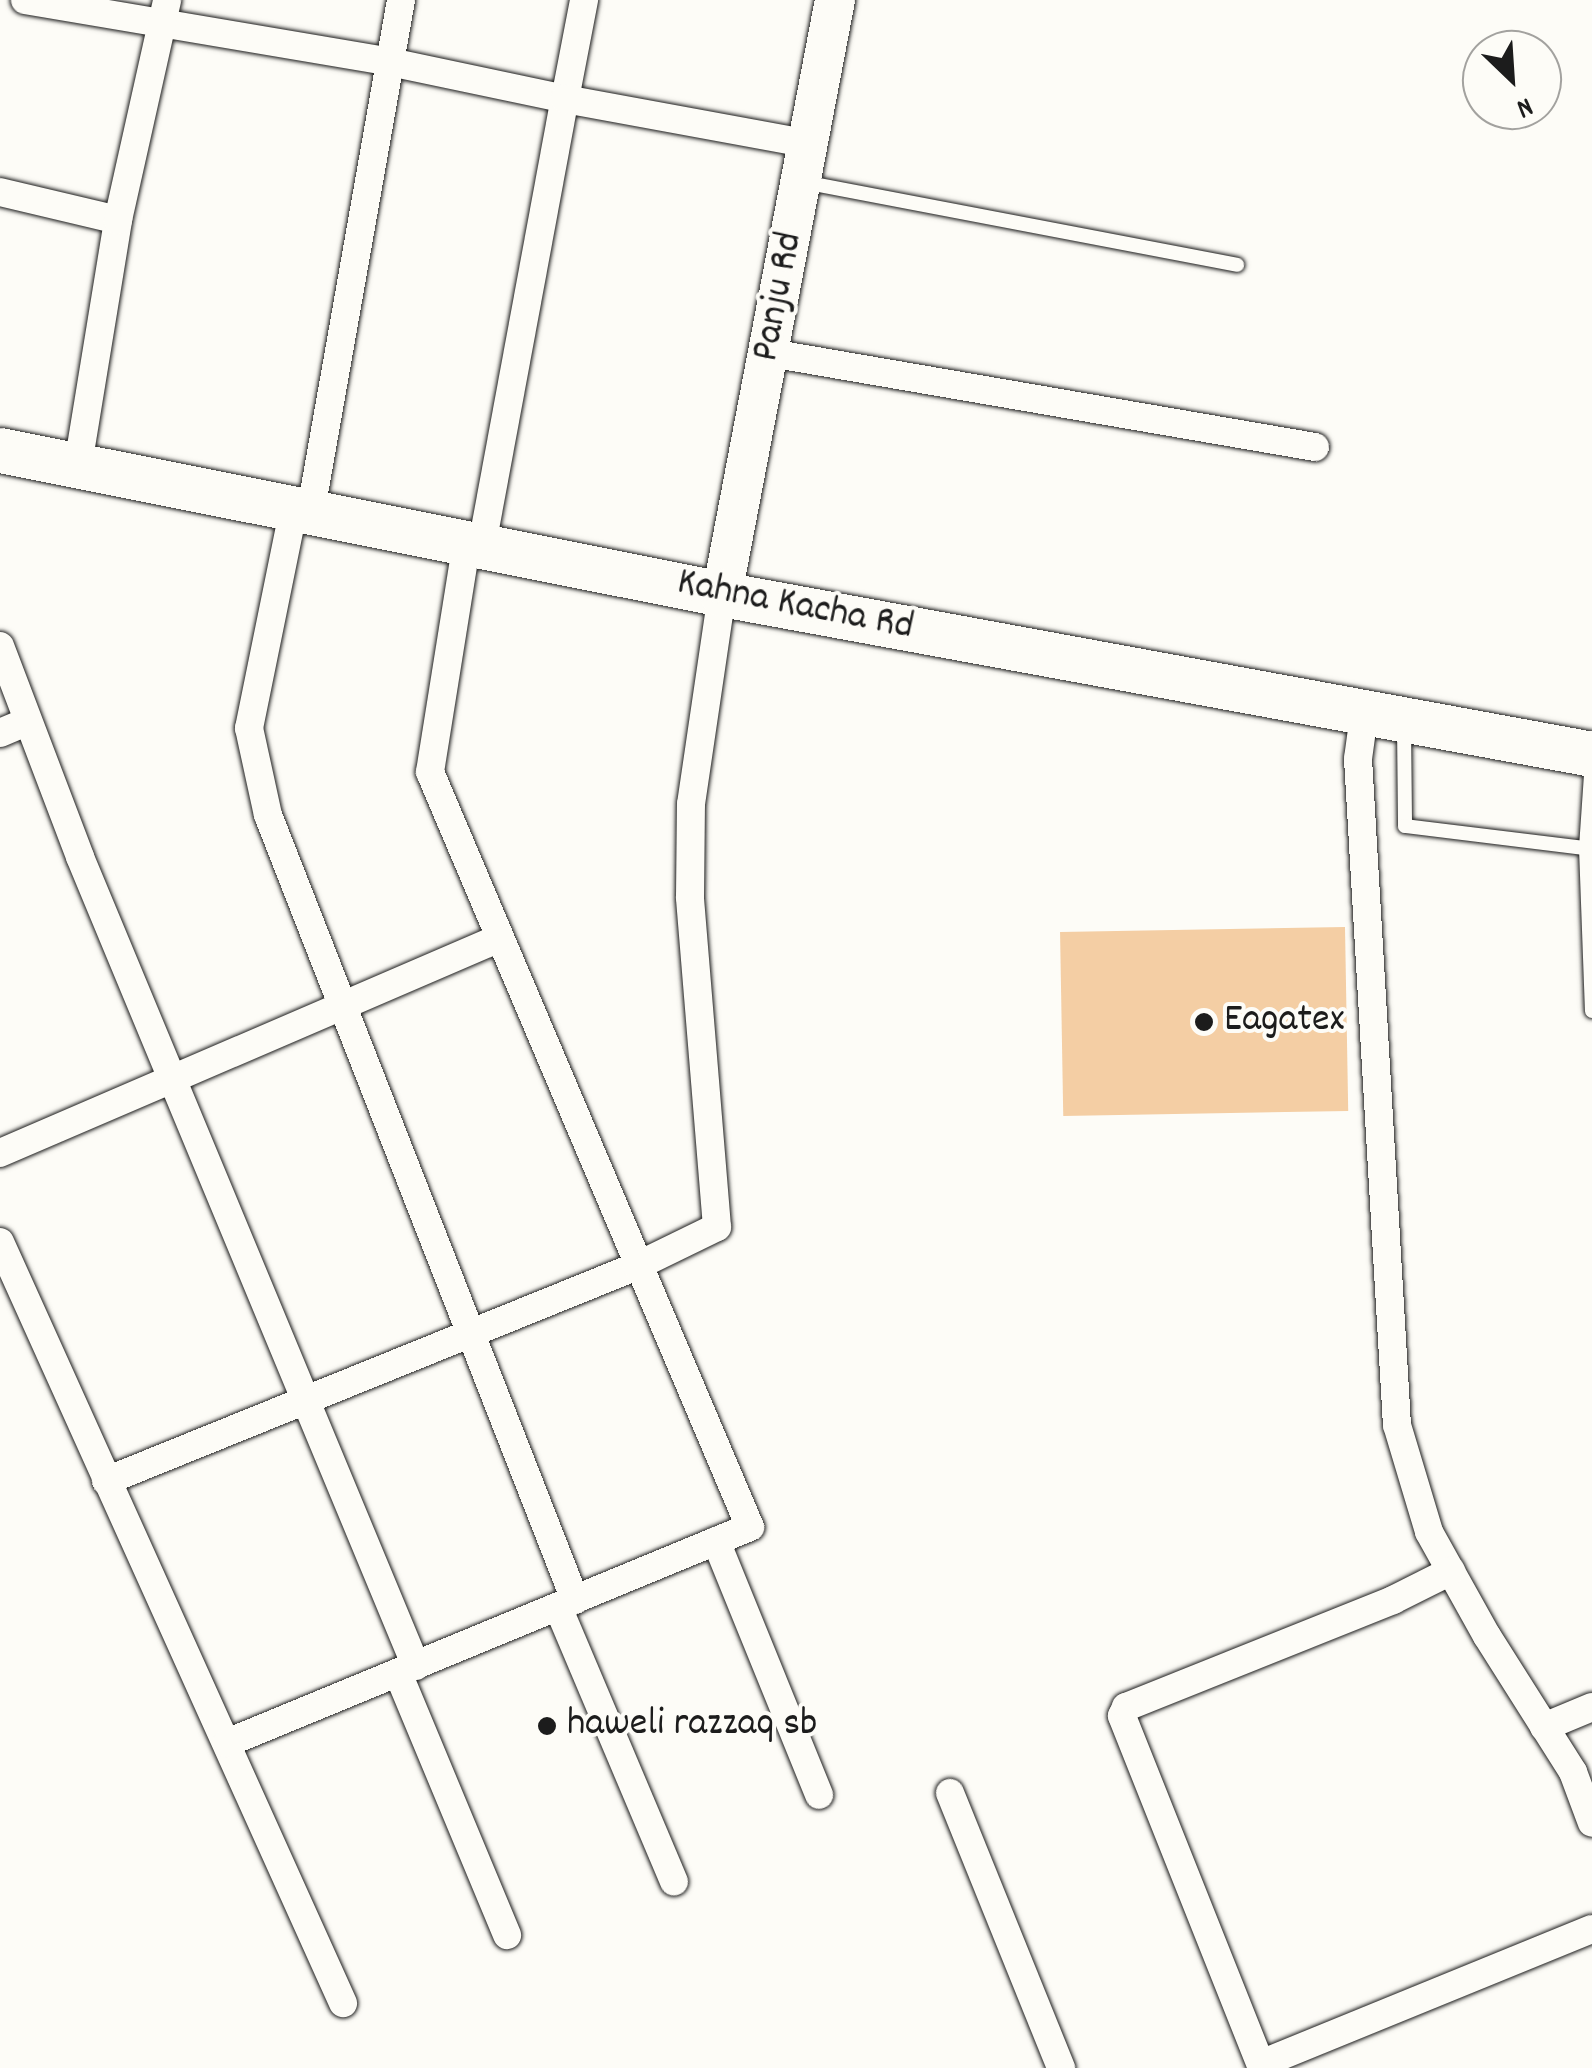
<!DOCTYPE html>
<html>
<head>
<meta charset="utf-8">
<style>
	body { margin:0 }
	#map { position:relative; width:1592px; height:2068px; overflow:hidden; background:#fdfcf7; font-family:Dekko,sans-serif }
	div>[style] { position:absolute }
	.building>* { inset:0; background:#f4cea4; transform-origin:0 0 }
	.roads { filter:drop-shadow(0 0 2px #1c1c1c) drop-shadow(0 0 2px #1c1c1c) }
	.lane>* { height:14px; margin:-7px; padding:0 7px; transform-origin:7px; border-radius:7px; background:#fdfcf7 }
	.street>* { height:28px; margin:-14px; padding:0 14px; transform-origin:14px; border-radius:14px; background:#fdfcf7 }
	.secondary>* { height:40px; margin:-20px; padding:0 20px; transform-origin:20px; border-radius:20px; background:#fdfcf7 }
	.primary>* { height:45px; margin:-22.5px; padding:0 22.5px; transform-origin:22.5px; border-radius:22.5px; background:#fdfcf7 }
	.dots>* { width:28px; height:28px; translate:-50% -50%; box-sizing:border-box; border:5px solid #fdfcf7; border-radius:50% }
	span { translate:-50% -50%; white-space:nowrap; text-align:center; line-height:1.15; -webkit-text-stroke:8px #fdfcf7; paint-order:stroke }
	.street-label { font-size:40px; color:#1c1c1c }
	.poi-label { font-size:40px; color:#1c1c1c }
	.left { translate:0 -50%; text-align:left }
	.north { position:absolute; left:1462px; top:30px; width:100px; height:100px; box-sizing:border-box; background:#fdfcf7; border:2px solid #a3a29f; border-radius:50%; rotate:155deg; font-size:28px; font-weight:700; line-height:40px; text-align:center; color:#1c1c1c }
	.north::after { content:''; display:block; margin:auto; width:35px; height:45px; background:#1c1c1c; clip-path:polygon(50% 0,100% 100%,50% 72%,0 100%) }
</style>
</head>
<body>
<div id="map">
	<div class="building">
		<i style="left:1345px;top:927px;width:184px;height:285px;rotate:89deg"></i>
	</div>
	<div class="roads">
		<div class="lane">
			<i style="left:803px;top:182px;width:442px;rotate:10.8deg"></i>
			<i style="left:1404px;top:725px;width:101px;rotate:89.4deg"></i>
			<i style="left:1405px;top:826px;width:188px;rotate:7deg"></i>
			<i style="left:1592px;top:760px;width:88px;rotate:93.9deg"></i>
			<i style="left:1586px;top:848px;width:163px;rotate:87.9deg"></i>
		</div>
		<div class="street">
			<i style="left:25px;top:0;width:370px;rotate:9.6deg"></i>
			<i style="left:390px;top:62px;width:179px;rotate:11.9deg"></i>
			<i style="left:565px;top:99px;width:101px;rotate:-79.1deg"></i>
			<i style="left:0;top:192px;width:121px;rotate:13.3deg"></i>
			<i style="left:770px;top:353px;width:553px;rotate:9.79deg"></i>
			<i style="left:78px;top:465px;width:248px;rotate:-80.7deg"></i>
			<i style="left:118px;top:220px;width:225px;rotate:-77.4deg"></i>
			<i style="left:294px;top:507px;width:226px;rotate:101.5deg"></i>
			<i style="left:249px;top:728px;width:89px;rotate:77.7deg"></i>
			<i style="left:268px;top:815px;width:843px;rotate:68.64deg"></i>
			<i style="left:311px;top:510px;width:518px;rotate:-79.99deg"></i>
			<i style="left:482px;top:545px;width:454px;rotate:-79.5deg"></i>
			<i style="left:565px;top:99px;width:249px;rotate:10.4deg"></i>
			<i style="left:0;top:646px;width:226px;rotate:69.2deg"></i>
			<i style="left:80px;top:857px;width:876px;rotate:67.45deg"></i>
			<i style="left:1364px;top:715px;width:44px;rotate:97.8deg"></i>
			<i style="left:1358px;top:759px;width:667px;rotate:86.65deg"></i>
			<i style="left:1397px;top:1425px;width:112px;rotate:73.3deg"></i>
			<i style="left:1429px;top:1532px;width:119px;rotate:60.9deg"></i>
			<i style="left:1487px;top:1636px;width:161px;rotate:57.7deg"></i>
			<i style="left:1573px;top:1772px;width:54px;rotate:69.6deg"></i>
			<i style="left:0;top:733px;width:30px;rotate:-23deg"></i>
			<i style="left:0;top:1153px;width:544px;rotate:-23.27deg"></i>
			<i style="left:0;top:1242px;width:835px;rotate:65.74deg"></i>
			<i style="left:106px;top:1481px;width:573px;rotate:-22.04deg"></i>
			<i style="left:637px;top:1266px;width:89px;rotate:-26deg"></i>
			<i style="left:717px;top:1227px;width:331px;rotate:-94.7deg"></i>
			<i style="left:690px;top:897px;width:93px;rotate:-89.4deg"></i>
			<i style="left:691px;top:804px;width:212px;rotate:-81.6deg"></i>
			<i style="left:716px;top:1541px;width:274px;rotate:67.9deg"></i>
			<i style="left:558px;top:1607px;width:298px;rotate:67.1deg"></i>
			<i style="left:398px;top:1673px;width:284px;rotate:67.4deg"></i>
			<i style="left:1544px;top:1727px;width:52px;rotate:-22.6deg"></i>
			<i style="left:227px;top:1743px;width:566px;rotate:-22.44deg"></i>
			<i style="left:750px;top:1527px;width:820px;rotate:-112.97deg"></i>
			<i style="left:430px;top:772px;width:234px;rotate:-80.9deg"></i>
			<i style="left:950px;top:1793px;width:297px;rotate:68deg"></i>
			<i style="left:1261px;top:2064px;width:357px;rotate:-22.2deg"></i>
			<i style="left:1262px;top:2068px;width:379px;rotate:-111.7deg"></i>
			<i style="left:1122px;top:1716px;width:10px;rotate:-66deg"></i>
			<i style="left:1126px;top:1707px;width:288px;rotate:-21.8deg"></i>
			<i style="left:1393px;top:1600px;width:65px;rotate:-26.6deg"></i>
		</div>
		<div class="secondary">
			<i style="left:722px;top:594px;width:605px;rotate:-79.23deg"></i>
		</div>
		<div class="primary">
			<i style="left:0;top:450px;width:736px;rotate:11.28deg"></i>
			<i style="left:722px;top:594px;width:885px;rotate:10.42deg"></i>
		</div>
	</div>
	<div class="dots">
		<i style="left:1204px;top:1022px;background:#1c1c1c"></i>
		<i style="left:547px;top:1726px;background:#1c1c1c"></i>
	</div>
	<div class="street-label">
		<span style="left:780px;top:297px;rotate:-79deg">Panju Rd</span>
		<span style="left:795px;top:607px;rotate:11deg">Kahna Kacha Rd</span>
	</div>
	<div class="poi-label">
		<span class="left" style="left:1224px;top:1022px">Eagatex</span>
		<span class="left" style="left:567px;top:1726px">haweli razzaq sb</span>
	</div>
	<div class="north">N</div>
</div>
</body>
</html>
